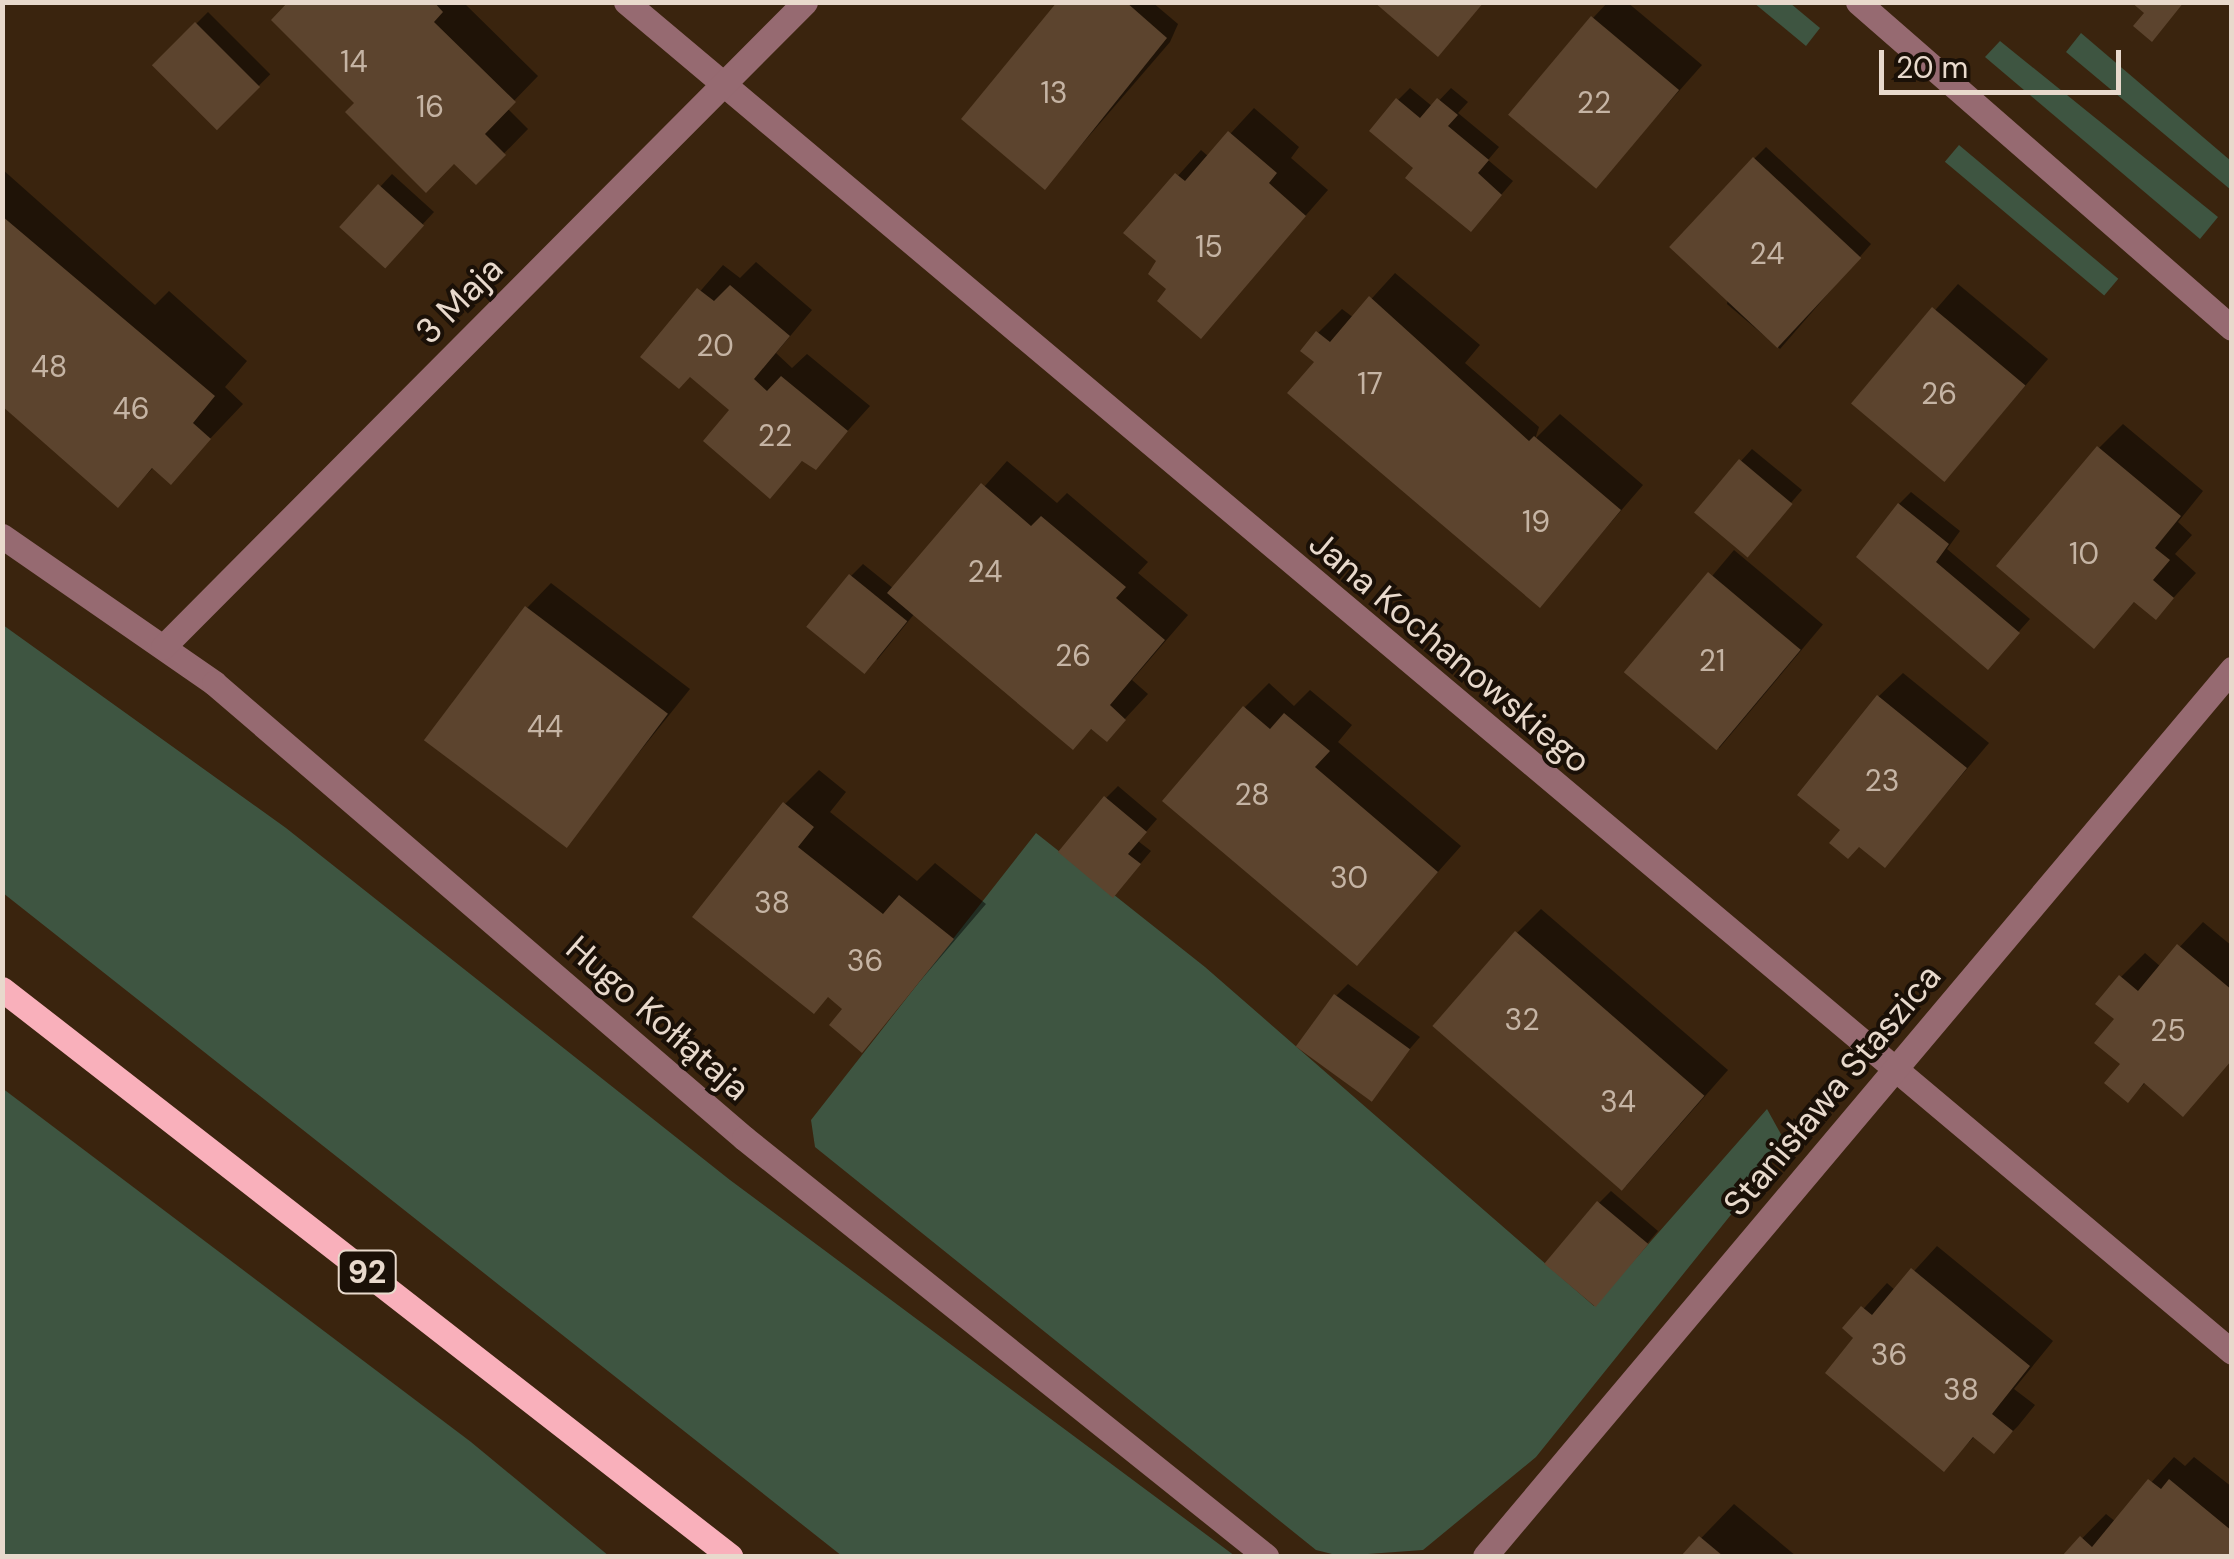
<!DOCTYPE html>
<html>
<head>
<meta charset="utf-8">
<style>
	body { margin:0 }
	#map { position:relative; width:2234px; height:1559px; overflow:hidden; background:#3a240e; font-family:"DM Sans",sans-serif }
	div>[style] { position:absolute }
	.green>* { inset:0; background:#3e5541; transform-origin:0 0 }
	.shadow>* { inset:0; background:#0007; transform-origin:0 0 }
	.building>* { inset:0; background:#5c442e; transform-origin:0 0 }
	.minor>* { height:25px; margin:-12.5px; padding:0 12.5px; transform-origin:12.5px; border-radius:12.5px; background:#966a71 }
	.major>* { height:25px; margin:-12.5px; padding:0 12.5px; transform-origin:12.5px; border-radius:12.5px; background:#f9b0bb }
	span { translate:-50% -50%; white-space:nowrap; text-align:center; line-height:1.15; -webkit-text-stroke:8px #1a1007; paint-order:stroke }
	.number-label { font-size:30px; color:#c5b4a4 }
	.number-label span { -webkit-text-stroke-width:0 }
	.shield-label span { padding:2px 8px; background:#1a1007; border:2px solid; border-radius:8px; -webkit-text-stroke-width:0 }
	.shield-label { font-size:32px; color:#e8d9cc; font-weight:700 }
	.street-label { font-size:35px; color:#e8d9cc }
	.frame { position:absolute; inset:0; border:5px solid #e8d9cc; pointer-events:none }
	.scale { position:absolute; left:1879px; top:50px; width:242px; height:45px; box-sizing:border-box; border:5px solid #e8d9cc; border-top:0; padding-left:12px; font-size:30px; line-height:35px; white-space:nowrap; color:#e8d9cc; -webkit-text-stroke:8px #1a1007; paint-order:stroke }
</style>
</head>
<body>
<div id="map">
	<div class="green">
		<i style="clip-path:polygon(1754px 3px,1790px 3px,1820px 28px,1806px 46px)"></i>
		<i style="clip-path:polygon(2081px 33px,2231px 161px,2231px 190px,2066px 52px)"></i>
		<i style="clip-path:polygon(2000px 41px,2218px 217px,2200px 239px,1985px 57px)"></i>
		<i style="left:1959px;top:145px;width:208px;height:22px;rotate:40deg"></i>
		<i style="clip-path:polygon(3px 625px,286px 828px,730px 1180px,1235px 1556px,842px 1556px,3px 893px)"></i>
		<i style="clip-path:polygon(1036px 833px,1205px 967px,1594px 1306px,1767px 1109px,1782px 1136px,1771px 1165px,1536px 1457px,1423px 1550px,1340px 1556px,1316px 1550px,815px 1147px,811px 1120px)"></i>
		<i style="clip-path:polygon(2px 1088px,471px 1442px,609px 1556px,3px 1556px)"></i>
	</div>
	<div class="shadow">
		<i style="clip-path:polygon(292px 2px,463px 2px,538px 76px,507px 108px,528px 129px,476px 182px,455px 160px,358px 103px)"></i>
		<i style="clip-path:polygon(1061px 2px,1152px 2px,1178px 24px,1170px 42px,1045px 187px)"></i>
		<i style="clip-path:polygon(1608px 2px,1627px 2px,1702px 65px,1595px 186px,1593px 18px)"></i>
		<i style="left:208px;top:12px;width:88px;height:75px;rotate:45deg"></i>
		<i style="clip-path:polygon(1410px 88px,1433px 107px,1451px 88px,1468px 102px,1458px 113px,1499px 147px,1488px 160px,1513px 181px,1482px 217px,1417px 168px,1398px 100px)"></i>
		<i style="clip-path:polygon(1254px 108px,1299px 147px,1291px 158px,1328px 190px,1201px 335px,1160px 261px,1127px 233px,1201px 150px,1209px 157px)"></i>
		<i style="clip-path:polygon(1766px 147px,1871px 244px,1780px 349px,1727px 304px,1754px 159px)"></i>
		<i style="clip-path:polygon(2px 169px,155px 305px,169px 291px,247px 361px,225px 387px,243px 404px,170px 481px,154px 467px,117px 504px,2px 402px)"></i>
		<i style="clip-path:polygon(392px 174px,434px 212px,396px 253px,343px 227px)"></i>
		<i style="clip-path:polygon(756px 262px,812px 310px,776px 353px,792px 368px,807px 354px,870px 406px,815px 467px,804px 459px,770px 496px,733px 410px,690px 374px,643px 357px,723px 265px,740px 278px)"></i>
		<i style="clip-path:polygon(1395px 273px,1480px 345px,1465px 363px,1539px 427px,1535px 439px,1560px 414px,1643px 485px,1540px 605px,1317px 361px,1318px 333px,1342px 309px,1354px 318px)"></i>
		<i style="clip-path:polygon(1958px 284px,2048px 359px,1968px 453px,1855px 402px)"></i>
		<i style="clip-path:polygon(2123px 424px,2203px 491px,2178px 522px,2192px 535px,2175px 554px,2196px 573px,2156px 617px,2136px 600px,2094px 646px,2099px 448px)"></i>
		<i style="clip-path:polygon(1752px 449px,1802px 490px,1759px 540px,1741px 461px)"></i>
		<i style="clip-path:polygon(1007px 461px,1057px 503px,1067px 493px,1148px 562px,1138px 573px,1188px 615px,1132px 680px,1148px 694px,1106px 739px,915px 613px,877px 660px,851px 576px,863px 564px,894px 589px)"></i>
		<i style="clip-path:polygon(1911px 492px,1960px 531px,1947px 549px,2030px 619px,1988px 666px,1899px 504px)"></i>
		<i style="left:1734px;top:550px;width:116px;height:161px;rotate:40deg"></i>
		<i style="clip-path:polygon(551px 583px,690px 689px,564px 846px,527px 608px)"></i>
		<i style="clip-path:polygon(1903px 673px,1989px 743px,1885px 865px,1843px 830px,1878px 697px)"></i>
		<i style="clip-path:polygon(1269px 683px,1294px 706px,1310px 690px,1352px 725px,1338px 742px,1461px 846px,1357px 963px,1245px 707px)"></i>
		<i style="clip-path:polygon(819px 770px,846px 792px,830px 812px,917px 881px,935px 863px,986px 904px,862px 1049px,845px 1008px,830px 995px,785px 804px)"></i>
		<i style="clip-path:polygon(1118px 786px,1157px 819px,1138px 841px,1151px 851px,1125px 882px,1106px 798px)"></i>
		<i style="clip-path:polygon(1541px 909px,1728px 1070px,1626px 1186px,1517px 933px)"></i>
		<i style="clip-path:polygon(2203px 922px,2232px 946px,2232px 1060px,2183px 1113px,2146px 1082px,2128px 1100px,2117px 1018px,2121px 977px,2145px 953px,2161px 967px)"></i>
		<i style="clip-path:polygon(1348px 984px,1420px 1037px,1374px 1090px,1336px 996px)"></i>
		<i style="clip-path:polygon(1611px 1191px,1658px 1231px,1606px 1291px,1599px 1203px)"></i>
		<i style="clip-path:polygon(1937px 1246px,2053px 1341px,2014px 1389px,2035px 1405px,2018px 1426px,1994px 1450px,1975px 1436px,1944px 1468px,1846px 1328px,1887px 1283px,1896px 1291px)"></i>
		<i style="clip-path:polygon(2174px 1457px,2185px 1466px,2194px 1457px,2232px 1487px,2232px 1556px,2065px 1556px,2106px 1514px,2116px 1522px)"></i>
		<i style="clip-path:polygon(1734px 1504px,1796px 1556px,1684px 1556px)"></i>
	</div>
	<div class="building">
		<i style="clip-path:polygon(288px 2px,434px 2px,443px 12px,434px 22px,516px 102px,485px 134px,506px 155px,476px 185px,454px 164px,426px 193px,345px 112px,354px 103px,271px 20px)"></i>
		<i style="clip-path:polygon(1057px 2px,1126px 2px,1167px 38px,1045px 190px,961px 119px)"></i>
		<i style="clip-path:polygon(1374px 2px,1484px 2px,1438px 57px)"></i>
		<i style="clip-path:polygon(2131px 2px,2184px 2px,2152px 42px,2133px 26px,2144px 13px)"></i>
		<i style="left:1591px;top:16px;width:115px;height:129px;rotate:40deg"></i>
		<i style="left:195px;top:22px;width:92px;height:61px;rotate:45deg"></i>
		<i style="clip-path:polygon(1396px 98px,1420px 118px,1437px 98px,1458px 115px,1448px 126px,1489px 160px,1478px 173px,1502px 195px,1471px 232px,1405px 178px,1413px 168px,1369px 131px)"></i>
		<i style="clip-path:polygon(1228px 131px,1277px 173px,1269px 183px,1306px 216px,1201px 339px,1157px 301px,1166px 289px,1148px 274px,1156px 261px,1123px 233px,1175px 173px,1185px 181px)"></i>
		<i style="left:1753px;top:157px;width:148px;height:123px;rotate:43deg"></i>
		<i style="left:378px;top:184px;width:62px;height:58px;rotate:42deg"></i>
		<i style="clip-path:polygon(2px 216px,215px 396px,193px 423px,211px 439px,171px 485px,152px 468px,118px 508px,2px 406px)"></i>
		<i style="clip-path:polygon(730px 285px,790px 336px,754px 379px,767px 391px,781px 376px,848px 431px,816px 470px,802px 461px,770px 499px,703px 441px,729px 410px,690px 377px,679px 389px,640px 357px,697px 288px,714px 301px)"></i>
		<i style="clip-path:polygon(1369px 296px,1529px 441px,1534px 436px,1621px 510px,1540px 608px,1287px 393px,1314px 362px,1300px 351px,1316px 331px,1330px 342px)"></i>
		<i style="left:1932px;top:307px;width:122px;height:126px;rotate:40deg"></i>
		<i style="clip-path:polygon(2097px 446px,2181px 516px,2155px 548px,2170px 560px,2153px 580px,2174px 598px,2156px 620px,2134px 602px,2094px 649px,1996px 566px)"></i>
		<i style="left:1739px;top:459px;width:70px;height:70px;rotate:40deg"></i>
		<i style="clip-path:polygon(981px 483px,1031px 526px,1041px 516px,1126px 587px,1116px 598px,1165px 640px,1110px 705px,1126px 720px,1107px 742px,1091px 729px,1073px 750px,887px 593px)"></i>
		<i style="clip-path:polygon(1898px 503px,1949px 544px,1936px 562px,2020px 633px,1988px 670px,1856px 557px)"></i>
		<i style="left:1708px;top:572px;width:121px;height:131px;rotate:40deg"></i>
		<i style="left:849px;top:574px;width:75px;height:68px;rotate:39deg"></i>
		<i style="left:525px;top:606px;width:179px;height:168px;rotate:37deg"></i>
		<i style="clip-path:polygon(1877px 695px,1967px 768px,1885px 868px,1859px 847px,1848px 859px,1829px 843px,1840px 830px,1797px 795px)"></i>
		<i style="clip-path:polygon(1243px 706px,1270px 729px,1284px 713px,1330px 751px,1315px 767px,1438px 872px,1357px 966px,1162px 801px)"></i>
		<i style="clip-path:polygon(1104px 796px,1147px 832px,1128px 854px,1141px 864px,1113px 898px,1058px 852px)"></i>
		<i style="clip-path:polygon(783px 802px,814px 827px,798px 847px,883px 914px,899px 895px,954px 939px,862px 1053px,829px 1025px,842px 1009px,828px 997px,814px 1014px,692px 917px)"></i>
		<i style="left:1515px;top:931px;width:251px;height:126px;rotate:41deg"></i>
		<i style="clip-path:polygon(2177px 944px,2232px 990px,2232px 1060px,2183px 1117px,2144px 1083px,2128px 1103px,2104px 1083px,2120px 1064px,2094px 1043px,2114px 1019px,2095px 1004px,2119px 975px,2138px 991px)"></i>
		<i style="left:1334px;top:994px;width:94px;height:65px;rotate:36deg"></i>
		<i style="left:1597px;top:1201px;width:67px;height:82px;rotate:40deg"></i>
		<i style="clip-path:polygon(1911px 1268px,2030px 1366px,1992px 1414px,2013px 1431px,1994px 1454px,1973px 1437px,1944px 1472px,1825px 1373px,1853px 1338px,1842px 1328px,1861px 1306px,1872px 1315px)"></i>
		<i style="clip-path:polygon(2148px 1479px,2161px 1489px,2169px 1479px,2232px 1531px,2232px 1556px,2062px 1556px,2080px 1536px,2092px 1547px)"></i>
		<i style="clip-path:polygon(1699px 1536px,1723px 1556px,1681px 1556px)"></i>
	</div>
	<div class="minor">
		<i style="left:626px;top:2px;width:2098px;rotate:40.05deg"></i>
		<i style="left:1858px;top:2px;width:496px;rotate:41.1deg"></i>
		<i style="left:2px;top:536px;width:258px;rotate:34.7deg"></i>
		<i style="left:214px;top:683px;width:699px;rotate:40.65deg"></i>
		<i style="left:744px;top:1138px;width:669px;rotate:38.69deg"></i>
		<i style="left:163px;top:647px;width:910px;rotate:-45.13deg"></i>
		<i style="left:1485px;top:1556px;width:1160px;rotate:-49.9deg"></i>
	</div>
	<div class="major">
		<i style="left:2px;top:989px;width:923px;rotate:37.91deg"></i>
	</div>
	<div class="number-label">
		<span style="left:354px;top:62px">14</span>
		<span style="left:1054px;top:93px">13</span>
		<span style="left:1594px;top:103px">22</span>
		<span style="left:430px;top:107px">16</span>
		<span style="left:1209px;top:247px">15</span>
		<span style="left:1767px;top:254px">24</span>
		<span style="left:715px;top:346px">20</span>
		<span style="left:49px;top:367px">48</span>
		<span style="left:1370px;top:384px">17</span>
		<span style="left:1939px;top:394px">26</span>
		<span style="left:131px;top:409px">46</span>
		<span style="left:775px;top:436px">22</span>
		<span style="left:1536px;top:522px">19</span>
		<span style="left:2084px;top:554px">10</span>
		<span style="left:985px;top:572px">24</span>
		<span style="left:1073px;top:656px">26</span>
		<span style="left:1712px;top:661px">21</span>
		<span style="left:545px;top:727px">44</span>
		<span style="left:1882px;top:781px">23</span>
		<span style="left:1252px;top:795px">28</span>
		<span style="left:1349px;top:878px">30</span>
		<span style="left:772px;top:903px">38</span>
		<span style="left:865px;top:961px">36</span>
		<span style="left:1522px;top:1020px">32</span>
		<span style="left:2168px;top:1031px">25</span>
		<span style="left:1618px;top:1102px">34</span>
		<span style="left:1889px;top:1355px">36</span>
		<span style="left:1961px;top:1390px">38</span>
	</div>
	<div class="shield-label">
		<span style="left:367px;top:1272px">92</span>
	</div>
	<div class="street-label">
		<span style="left:459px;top:300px;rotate:-45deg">3 Maja</span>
		<span style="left:1450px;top:652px;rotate:40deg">Jana Kochanowskiego</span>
		<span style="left:658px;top:1018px;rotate:41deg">Hugo Kołłątaja</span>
		<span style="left:1832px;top:1090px;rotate:-50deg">Stanisława Staszica</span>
	</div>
	<div class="frame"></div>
	<div class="scale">20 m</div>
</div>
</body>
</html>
